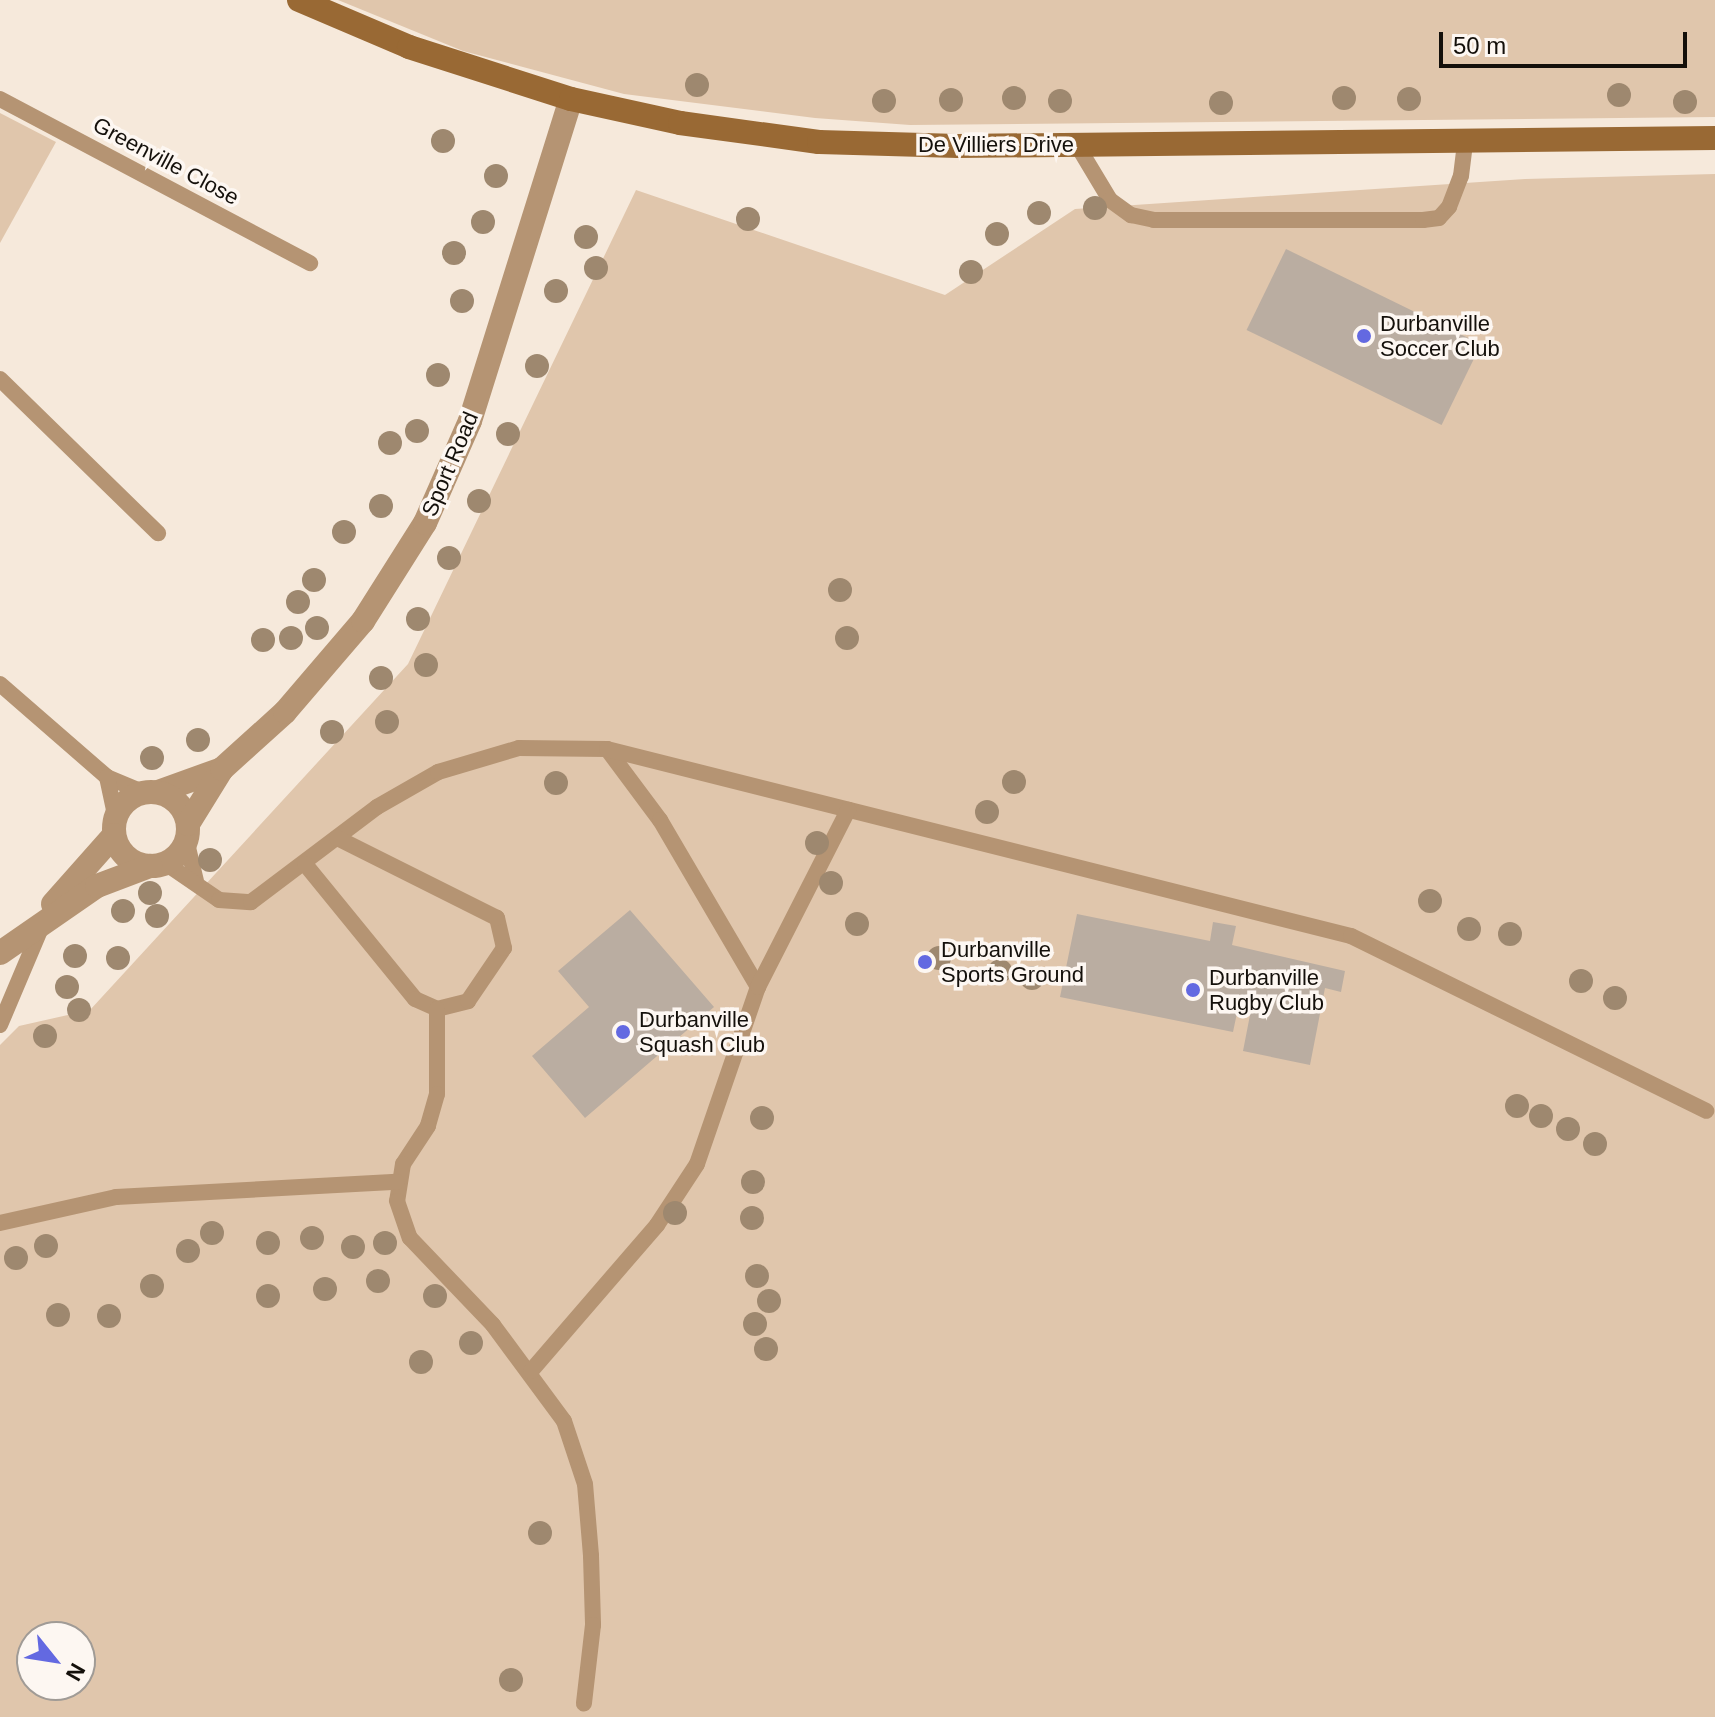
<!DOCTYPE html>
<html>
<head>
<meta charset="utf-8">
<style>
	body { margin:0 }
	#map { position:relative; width:1715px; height:1717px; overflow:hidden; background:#f6e9db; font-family:Helvetica,sans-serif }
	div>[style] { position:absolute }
	.green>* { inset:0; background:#e0c6ac }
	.building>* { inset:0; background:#baada1; transform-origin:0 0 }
	.lane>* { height:16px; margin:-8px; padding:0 8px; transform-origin:8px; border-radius:8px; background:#b59473 }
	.street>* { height:24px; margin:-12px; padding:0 12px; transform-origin:12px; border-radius:12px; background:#b59473 }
	.street>.ring { margin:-12px; padding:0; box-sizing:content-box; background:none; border:24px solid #b59473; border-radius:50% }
	.secondary>* { height:24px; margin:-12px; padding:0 12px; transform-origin:12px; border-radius:12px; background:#996934 }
	.trees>* { width:24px; height:24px; margin:-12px; border-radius:50%; background:#9e886f }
	.dots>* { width:22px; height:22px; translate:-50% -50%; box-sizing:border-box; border:4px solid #fdf7f2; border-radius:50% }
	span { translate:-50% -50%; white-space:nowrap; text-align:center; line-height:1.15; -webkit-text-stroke:7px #fdf7f2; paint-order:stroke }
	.street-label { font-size:22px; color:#14100b }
	.poi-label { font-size:22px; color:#14100b }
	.left { translate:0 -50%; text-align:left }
	.north { position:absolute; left:16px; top:1621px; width:80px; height:80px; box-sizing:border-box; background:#fdf7f2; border:2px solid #a09b96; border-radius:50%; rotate:120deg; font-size:22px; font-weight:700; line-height:32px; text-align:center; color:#14100b }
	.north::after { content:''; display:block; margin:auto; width:28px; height:36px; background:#6369e1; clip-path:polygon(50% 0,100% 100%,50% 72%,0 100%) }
	.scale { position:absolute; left:1439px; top:32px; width:248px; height:36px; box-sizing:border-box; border:4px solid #14100b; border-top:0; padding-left:10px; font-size:24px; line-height:28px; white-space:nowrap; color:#14100b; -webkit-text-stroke:6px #fdf7f2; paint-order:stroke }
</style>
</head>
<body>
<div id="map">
	<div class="green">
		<i style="clip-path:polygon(338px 0,1715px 0,1715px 117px,910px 125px,815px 118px,624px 94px,463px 51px)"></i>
		<i style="clip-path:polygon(0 113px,56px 142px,0 243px)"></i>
		<i style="clip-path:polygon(evenodd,1715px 174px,1715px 1717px,0 1717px,0 1045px,19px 1026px,90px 1010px,408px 664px,636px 190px,945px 295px,1075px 209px,1525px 179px,1715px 174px,32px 1637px,80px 1637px,80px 1685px,32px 1685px,32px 1637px)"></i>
	</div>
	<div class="building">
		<i style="left:1286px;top:249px;width:217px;height:90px;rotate:26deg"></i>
		<i style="clip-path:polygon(630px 910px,714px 1007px,585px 1118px,532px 1056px,589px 1007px,558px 971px)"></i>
		<i style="clip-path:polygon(1077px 914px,1210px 941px,1213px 922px,1236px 926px,1232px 945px,1345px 971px,1341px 992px,1325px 988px,1310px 1065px,1243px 1051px,1250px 1015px,1237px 1013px,1233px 1032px,1060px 997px)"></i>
	</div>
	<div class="lane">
		<i style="left:0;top:99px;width:351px;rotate:27.9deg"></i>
		<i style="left:1077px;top:145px;width:64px;rotate:59deg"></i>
		<i style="left:1110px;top:200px;width:26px;rotate:36deg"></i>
		<i style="left:1131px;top:215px;width:24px;rotate:12deg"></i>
		<i style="left:1154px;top:220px;width:269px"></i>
		<i style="left:1423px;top:220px;width:16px;rotate:-7deg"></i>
		<i style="left:1439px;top:218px;width:15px;rotate:-48deg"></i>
		<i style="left:1449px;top:207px;width:33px;rotate:-69deg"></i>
		<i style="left:1461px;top:176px;width:32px;rotate:-83deg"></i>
		<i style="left:0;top:379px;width:221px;rotate:44.3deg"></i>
		<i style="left:0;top:684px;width:142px;rotate:41deg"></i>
		<i style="left:107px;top:777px;width:39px;rotate:23deg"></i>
		<i style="left:607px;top:749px;width:89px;rotate:53.3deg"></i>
		<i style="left:660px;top:820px;width:194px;rotate:59.6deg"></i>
		<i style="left:107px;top:777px;width:40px;rotate:78deg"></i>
		<i style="left:186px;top:839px;width:43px;rotate:76.6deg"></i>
		<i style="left:165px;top:863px;width:65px;rotate:34.4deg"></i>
		<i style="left:219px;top:900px;width:32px;rotate:4deg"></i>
		<i style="left:251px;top:902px;width:158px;rotate:-37deg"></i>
		<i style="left:377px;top:807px;width:70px;rotate:-29.8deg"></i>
		<i style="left:438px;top:772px;width:84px;rotate:-16.5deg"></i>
		<i style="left:519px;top:748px;width:88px;rotate:0.7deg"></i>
		<i style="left:607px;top:749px;width:767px;rotate:14.11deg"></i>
		<i style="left:1351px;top:936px;width:396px;rotate:26.2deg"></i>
		<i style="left:305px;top:864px;width:174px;rotate:50.8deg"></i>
		<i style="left:415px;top:999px;width:24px;rotate:24deg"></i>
		<i style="left:437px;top:1009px;width:32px;rotate:-14deg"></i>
		<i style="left:468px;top:1001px;width:64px;rotate:-55.8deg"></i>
		<i style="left:504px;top:948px;width:31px;rotate:-103deg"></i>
		<i style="left:497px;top:918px;width:179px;rotate:-153.4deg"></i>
		<i style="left:437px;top:1009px;width:85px;rotate:90deg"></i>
		<i style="left:437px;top:1094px;width:33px;rotate:106deg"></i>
		<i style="left:428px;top:1126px;width:45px;rotate:123.3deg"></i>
		<i style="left:403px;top:1164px;width:37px;rotate:99deg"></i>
		<i style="left:397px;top:1201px;width:39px;rotate:71deg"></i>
		<i style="left:410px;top:1238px;width:120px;rotate:46.3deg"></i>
		<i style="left:493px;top:1325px;width:119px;rotate:53.5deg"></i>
		<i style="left:564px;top:1421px;width:66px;rotate:71.6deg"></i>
		<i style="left:585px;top:1484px;width:72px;rotate:85.2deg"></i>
		<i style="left:591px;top:1556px;width:69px;rotate:88.3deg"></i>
		<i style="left:593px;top:1625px;width:79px;rotate:96.6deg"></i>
		<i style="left:0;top:1025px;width:105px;rotate:-67.1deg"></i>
		<i style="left:0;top:1223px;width:119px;rotate:-12.6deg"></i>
		<i style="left:116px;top:1197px;width:281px;rotate:-3.1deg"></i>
		<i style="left:531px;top:1371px;width:193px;rotate:-49.2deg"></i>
		<i style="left:657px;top:1225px;width:73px;rotate:-56.7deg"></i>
		<i style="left:697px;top:1164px;width:187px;rotate:-71deg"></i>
		<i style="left:758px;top:987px;width:199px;rotate:-63deg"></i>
	</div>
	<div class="street">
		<i style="left:158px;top:792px;width:68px;rotate:-19.8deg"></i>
		<i class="ring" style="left:114px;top:792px;width:50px;height:50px"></i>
		<i style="left:188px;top:824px;width:65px;rotate:-58.3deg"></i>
		<i style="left:222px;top:769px;width:85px;rotate:-42.1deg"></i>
		<i style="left:285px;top:712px;width:120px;rotate:-49.4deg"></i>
		<i style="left:363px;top:621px;width:116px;rotate:-57.7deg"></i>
		<i style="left:425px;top:523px;width:111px;rotate:-66.2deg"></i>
		<i style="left:470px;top:421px;width:337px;rotate:-72.6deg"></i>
		<i style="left:53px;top:904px;width:92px;rotate:-48.5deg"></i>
		<i style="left:0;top:953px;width:118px;rotate:-34.6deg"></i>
		<i style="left:97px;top:886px;width:57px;rotate:-20.7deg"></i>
	</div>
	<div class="secondary">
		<i style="left:299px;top:0;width:120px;rotate:23.1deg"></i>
		<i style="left:409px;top:47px;width:170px;rotate:17.8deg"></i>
		<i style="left:571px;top:99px;width:112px;rotate:12.4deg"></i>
		<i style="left:680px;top:123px;width:140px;rotate:7.8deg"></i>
		<i style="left:819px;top:142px;width:139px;rotate:1.6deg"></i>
		<i style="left:958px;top:146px;width:757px;rotate:-0.61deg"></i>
	</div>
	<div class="trees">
		<i style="left:697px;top:85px"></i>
		<i style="left:1619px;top:95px"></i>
		<i style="left:1014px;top:98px"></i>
		<i style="left:1344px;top:98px"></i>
		<i style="left:1409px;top:99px"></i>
		<i style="left:951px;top:100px"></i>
		<i style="left:884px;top:101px"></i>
		<i style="left:1060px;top:101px"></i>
		<i style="left:1685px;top:102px"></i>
		<i style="left:1221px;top:103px"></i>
		<i style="left:443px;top:141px"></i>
		<i style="left:496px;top:176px"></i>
		<i style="left:1095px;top:208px"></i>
		<i style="left:1039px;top:213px"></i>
		<i style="left:748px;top:219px"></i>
		<i style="left:483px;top:222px"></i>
		<i style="left:997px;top:234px"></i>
		<i style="left:586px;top:237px"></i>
		<i style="left:454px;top:253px"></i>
		<i style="left:596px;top:268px"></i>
		<i style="left:971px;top:272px"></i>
		<i style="left:556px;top:291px"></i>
		<i style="left:462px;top:301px"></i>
		<i style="left:537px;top:366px"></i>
		<i style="left:438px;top:375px"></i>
		<i style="left:417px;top:431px"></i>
		<i style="left:508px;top:434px"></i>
		<i style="left:390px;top:443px"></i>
		<i style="left:479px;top:501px"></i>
		<i style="left:381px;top:506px"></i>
		<i style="left:344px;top:532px"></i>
		<i style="left:449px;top:558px"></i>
		<i style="left:314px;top:580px"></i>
		<i style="left:840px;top:590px"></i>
		<i style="left:298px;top:602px"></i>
		<i style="left:418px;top:619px"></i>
		<i style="left:317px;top:628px"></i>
		<i style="left:291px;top:638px"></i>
		<i style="left:847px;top:638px"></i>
		<i style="left:263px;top:640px"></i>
		<i style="left:426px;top:665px"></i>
		<i style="left:381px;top:678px"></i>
		<i style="left:387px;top:722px"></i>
		<i style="left:332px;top:732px"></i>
		<i style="left:198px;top:740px"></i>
		<i style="left:152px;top:758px"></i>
		<i style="left:1014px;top:782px"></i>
		<i style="left:556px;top:783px"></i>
		<i style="left:987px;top:812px"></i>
		<i style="left:817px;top:843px"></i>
		<i style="left:210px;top:860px"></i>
		<i style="left:831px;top:883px"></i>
		<i style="left:150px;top:893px"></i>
		<i style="left:1430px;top:901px"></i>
		<i style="left:123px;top:911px"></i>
		<i style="left:157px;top:916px"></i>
		<i style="left:857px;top:924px"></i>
		<i style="left:1469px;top:929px"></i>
		<i style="left:1510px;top:934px"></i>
		<i style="left:75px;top:956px"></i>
		<i style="left:118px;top:958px"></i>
		<i style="left:939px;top:958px"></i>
		<i style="left:1000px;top:971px"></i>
		<i style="left:1032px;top:978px"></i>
		<i style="left:1581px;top:981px"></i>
		<i style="left:67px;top:987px"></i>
		<i style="left:1615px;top:998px"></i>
		<i style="left:79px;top:1010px"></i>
		<i style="left:45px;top:1036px"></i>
		<i style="left:1517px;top:1106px"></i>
		<i style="left:1541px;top:1116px"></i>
		<i style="left:762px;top:1118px"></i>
		<i style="left:1568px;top:1129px"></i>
		<i style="left:1595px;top:1144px"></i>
		<i style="left:753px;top:1182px"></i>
		<i style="left:675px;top:1213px"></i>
		<i style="left:752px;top:1218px"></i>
		<i style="left:212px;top:1233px"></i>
		<i style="left:312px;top:1238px"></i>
		<i style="left:268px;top:1243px"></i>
		<i style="left:385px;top:1243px"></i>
		<i style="left:46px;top:1246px"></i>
		<i style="left:353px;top:1247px"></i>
		<i style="left:188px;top:1251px"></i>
		<i style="left:16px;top:1258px"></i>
		<i style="left:757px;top:1276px"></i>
		<i style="left:378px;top:1281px"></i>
		<i style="left:152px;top:1286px"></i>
		<i style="left:325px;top:1289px"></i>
		<i style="left:268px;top:1296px"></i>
		<i style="left:435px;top:1296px"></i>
		<i style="left:769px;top:1301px"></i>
		<i style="left:58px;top:1315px"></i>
		<i style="left:109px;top:1316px"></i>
		<i style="left:755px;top:1324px"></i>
		<i style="left:471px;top:1343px"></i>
		<i style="left:766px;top:1349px"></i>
		<i style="left:421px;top:1362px"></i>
		<i style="left:540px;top:1533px"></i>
		<i style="left:511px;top:1680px"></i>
	</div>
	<div class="dots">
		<i style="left:1364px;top:336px;background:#6369e1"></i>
		<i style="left:925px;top:962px;background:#6369e1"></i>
		<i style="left:1193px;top:990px;background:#6369e1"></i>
		<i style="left:623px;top:1032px;background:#6369e1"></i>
	</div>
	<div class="street-label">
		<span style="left:996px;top:145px">De Villiers Drive</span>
		<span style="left:166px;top:161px;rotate:28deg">Greenville Close</span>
		<span style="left:450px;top:464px;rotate:-67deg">Sport Road</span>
	</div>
	<div class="poi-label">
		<span class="left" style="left:1380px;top:336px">Durbanville<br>Soccer Club</span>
		<span class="left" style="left:941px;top:962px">Durbanville<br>Sports Ground</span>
		<span class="left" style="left:1209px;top:990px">Durbanville<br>Rugby Club</span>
		<span class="left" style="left:639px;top:1032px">Durbanville<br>Squash Club</span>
	</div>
	<div class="north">N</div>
	<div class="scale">50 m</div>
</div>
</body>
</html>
